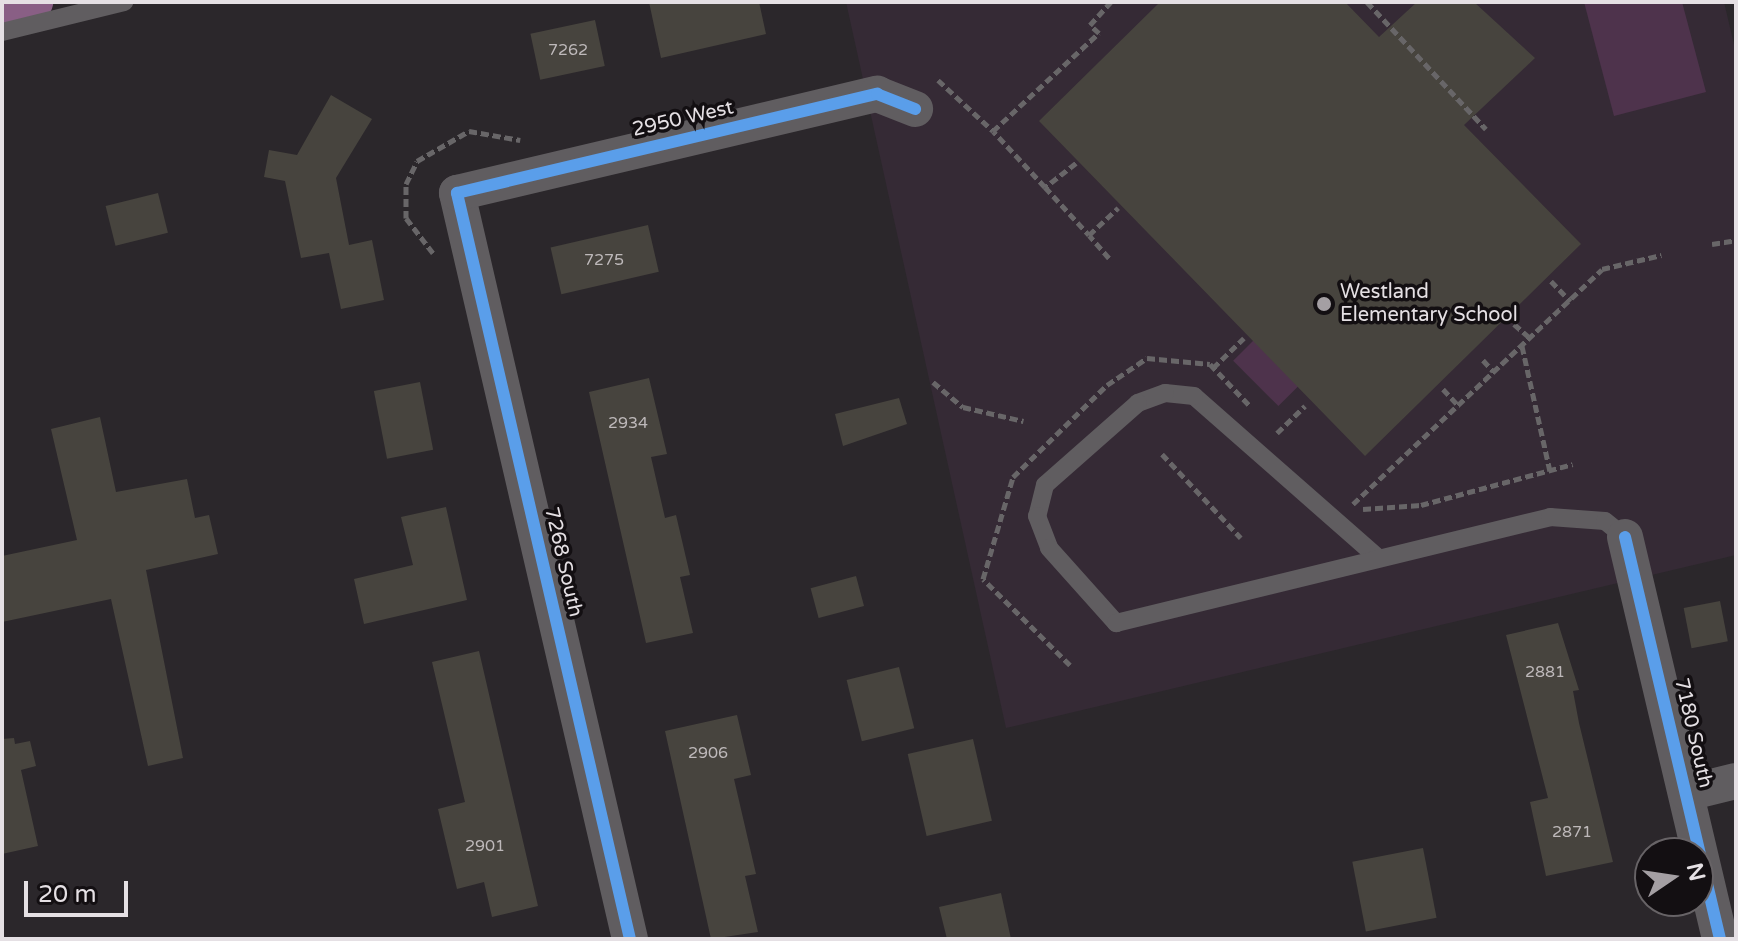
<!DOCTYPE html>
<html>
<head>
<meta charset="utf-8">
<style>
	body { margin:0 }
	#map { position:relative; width:1738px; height:941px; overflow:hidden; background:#2b272b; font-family:"Varela Round",sans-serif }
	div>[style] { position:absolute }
	.built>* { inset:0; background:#352a35 }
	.green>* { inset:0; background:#4e334c; transform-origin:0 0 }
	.canal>* { height:36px; margin:-18px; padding:0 18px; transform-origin:18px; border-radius:18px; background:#895f85 }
	.building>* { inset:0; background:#47443e; transform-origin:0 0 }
	.path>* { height:5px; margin-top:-2.5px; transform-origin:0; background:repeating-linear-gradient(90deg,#686668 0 8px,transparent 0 12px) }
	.service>* { height:18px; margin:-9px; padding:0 9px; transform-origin:9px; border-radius:9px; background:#605d60 }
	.minor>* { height:36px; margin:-18px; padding:0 18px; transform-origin:18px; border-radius:18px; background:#605d60 }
	.cycleway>* { height:12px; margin:-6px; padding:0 6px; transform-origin:6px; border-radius:6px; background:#5a9eea }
	.dots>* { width:22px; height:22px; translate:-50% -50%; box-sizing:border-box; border:4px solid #130f12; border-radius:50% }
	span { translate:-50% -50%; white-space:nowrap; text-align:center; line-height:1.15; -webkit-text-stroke:7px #130f12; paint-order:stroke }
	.number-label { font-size:16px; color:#beb9ba }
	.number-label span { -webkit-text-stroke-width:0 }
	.street-label { font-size:20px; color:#e5e0e4 }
	.poi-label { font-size:20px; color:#e5e0e4 }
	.left { translate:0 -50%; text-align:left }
	.frame { position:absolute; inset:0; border:4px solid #e5e0e4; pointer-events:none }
	.north { position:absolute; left:1634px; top:837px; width:80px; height:80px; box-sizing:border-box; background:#130f12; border:2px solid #676366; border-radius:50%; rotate:77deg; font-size:22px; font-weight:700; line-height:32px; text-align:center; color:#e5e0e4 }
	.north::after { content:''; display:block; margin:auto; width:28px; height:36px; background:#a49fa3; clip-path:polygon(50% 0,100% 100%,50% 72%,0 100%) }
	.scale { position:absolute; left:24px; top:881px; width:104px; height:36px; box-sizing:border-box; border:4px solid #e5e0e4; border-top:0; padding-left:10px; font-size:24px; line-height:28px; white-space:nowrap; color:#e5e0e4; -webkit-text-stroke:6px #130f12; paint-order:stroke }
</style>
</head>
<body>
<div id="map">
	<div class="built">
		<i style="clip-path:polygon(846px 2px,1724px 2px,1736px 53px,1736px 555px,1006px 728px)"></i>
	</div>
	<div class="green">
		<i style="clip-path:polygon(1584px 2px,1682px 2px,1706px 92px,1614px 116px)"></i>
		<i style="left:1260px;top:334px;width:64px;height:38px;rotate:45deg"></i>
	</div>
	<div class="canal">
		<i style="left:2px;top:9px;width:34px;rotate:-12deg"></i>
	</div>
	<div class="building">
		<i style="clip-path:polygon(649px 2px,759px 2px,766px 34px,661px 58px)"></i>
		<i style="clip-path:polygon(1160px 2px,1345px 2px,1379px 37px,1417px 2px,1474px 2px,1535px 58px,1464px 125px,1581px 244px,1365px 456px,1039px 121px)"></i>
		<i style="left:595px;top:20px;width:47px;height:66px;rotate:78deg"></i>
		<i style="clip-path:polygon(331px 95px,372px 119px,336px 178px,349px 245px,372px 240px,384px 300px,341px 309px,329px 253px,301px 258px,285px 181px,264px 177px,269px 150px,297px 155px)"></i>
		<i style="left:158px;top:193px;width:41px;height:54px;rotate:76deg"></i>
		<i style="left:648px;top:225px;width:48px;height:100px;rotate:77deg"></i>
		<i style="clip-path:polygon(649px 378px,667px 454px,651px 457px,665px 518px,676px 515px,690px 575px,680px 577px,693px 633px,646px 643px,589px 392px)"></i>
		<i style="left:420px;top:382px;width:69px;height:47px;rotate:79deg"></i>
		<i style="clip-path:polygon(899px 398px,907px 424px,843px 446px,835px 414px)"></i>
		<i style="clip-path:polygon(100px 417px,116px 492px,187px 479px,195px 518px,209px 515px,218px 554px,146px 570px,183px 758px,148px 766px,111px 599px,2px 622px,2px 556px,77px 540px,51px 429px)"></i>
		<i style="clip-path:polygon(446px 507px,467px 600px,364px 624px,354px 579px,413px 565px,401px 517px)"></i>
		<i style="left:856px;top:576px;width:31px;height:47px;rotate:75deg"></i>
		<i style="left:1720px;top:601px;width:41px;height:37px;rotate:79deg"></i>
		<i style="clip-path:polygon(1558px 623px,1579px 690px,1573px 691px,1579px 723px,1613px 862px,1546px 876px,1530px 802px,1548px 798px,1506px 635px)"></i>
		<i style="clip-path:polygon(479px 651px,538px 906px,492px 917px,484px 882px,457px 889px,438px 809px,465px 802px,432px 662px)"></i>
		<i style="left:899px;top:667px;width:63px;height:54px;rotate:76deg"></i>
		<i style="clip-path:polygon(737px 715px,751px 775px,734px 779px,756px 874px,745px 876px,758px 932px,711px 939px,665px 731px)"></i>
		<i style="clip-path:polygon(14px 738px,15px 744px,30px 741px,36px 766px,21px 770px,38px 846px,2px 854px,2px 739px)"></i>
		<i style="left:973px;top:739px;width:84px;height:67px;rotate:77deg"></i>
		<i style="left:1423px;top:848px;width:71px;height:72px;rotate:79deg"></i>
		<i style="clip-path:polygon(1001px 893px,1011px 939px,947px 939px,939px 907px)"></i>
	</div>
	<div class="path">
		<i style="left:1367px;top:2px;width:174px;rotate:46.9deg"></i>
		<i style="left:938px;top:80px;width:75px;rotate:42.8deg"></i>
		<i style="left:1076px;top:163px;width:39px;rotate:142deg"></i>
		<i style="left:1045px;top:187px;width:65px;rotate:47.5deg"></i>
		<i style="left:1045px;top:187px;width:76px;rotate:-132.9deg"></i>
		<i style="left:993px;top:131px;width:144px;rotate:-42.8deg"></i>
		<i style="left:1099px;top:33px;width:12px;rotate:-138deg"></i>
		<i style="left:1090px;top:25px;width:31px;rotate:-48deg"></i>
		<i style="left:1712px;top:244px;width:24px;rotate:-9deg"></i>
		<i style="left:433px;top:253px;width:44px;rotate:-127.6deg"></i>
		<i style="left:406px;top:218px;width:34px;rotate:-90deg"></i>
		<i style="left:406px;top:184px;width:25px;rotate:-64deg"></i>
		<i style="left:417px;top:161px;width:60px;rotate:-30deg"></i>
		<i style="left:469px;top:131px;width:52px;rotate:10deg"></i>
		<i style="left:1109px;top:258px;width:30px;rotate:-131deg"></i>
		<i style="left:1089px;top:235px;width:40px;rotate:-43deg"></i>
		<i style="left:1551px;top:281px;width:28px;rotate:46deg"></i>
		<i style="left:1514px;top:324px;width:23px;rotate:41deg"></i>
		<i style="left:1522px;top:346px;width:128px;rotate:77.4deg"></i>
		<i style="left:1483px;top:360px;width:15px;rotate:48deg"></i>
		<i style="left:1213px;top:368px;width:43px;rotate:-44.1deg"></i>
		<i style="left:933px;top:382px;width:39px;rotate:40deg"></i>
		<i style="left:963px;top:407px;width:62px;rotate:13.1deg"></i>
		<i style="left:1443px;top:389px;width:22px;rotate:47deg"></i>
		<i style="left:1277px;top:433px;width:39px;rotate:-44deg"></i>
		<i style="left:1162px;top:454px;width:115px;rotate:46.8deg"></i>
		<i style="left:1353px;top:504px;width:342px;rotate:-43.3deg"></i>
		<i style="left:1602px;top:269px;width:61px;rotate:-13.3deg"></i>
		<i style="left:1363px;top:509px;width:58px;rotate:-3.9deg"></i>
		<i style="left:1421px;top:505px;width:157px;rotate:-15.1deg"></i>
		<i style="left:1070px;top:665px;width:122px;rotate:-135.3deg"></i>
		<i style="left:983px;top:579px;width:106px;rotate:-73.6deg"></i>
		<i style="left:1013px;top:477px;width:132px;rotate:-44.4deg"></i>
		<i style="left:1107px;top:385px;width:48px;rotate:-34deg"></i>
		<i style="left:1147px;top:358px;width:63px;rotate:5.4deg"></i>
		<i style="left:1210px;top:364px;width:59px;rotate:46.4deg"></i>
	</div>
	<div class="service">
		<i style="left:2px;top:32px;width:126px;rotate:-13.8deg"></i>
		<i style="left:1376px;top:556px;width:242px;rotate:-138.7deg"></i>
		<i style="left:1194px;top:396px;width:29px;rotate:-174deg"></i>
		<i style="left:1165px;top:393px;width:29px;rotate:160deg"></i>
		<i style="left:1138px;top:403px;width:124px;rotate:138.6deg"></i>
		<i style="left:1045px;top:485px;width:32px;rotate:104deg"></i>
		<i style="left:1037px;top:516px;width:34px;rotate:69deg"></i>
		<i style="left:1049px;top:548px;width:101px;rotate:48.2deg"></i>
		<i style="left:1116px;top:623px;width:447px;rotate:-13.7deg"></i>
		<i style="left:1550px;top:517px;width:55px;rotate:4.2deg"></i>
		<i style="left:1605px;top:521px;width:26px;rotate:39deg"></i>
	</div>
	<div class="minor">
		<i style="left:1625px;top:537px;width:413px;rotate:76.7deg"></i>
		<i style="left:1687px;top:793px;width:50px;rotate:-13.8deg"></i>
		<i style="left:630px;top:939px;width:766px;rotate:-103.06deg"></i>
		<i style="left:457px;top:193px;width:432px;rotate:-13.3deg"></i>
		<i style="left:877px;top:94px;width:41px;rotate:21.5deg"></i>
	</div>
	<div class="cycleway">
		<i style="left:1625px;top:537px;width:413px;rotate:76.7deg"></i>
		<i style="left:630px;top:939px;width:766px;rotate:-103.06deg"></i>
		<i style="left:457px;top:193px;width:432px;rotate:-13.3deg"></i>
		<i style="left:877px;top:94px;width:41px;rotate:21.5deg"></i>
	</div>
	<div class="dots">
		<i style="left:1324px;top:304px;background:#a49fa3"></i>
	</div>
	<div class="number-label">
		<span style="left:568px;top:50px">7262</span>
		<span style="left:604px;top:260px">7275</span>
		<span style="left:628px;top:423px">2934</span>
		<span style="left:1545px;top:672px">2881</span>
		<span style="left:708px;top:753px">2906</span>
		<span style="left:1572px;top:832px">2871</span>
		<span style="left:485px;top:846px">2901</span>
	</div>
	<div class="street-label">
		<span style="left:683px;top:119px;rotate:-13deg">2950 West</span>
		<span style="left:563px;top:562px;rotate:77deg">7268 South</span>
		<span style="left:1693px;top:733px;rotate:77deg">7180 South</span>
	</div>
	<div class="poi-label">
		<span class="left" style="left:1340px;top:304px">Westland<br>Elementary School</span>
	</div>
	<div class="frame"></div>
	<div class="north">N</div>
	<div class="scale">20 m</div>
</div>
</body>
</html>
